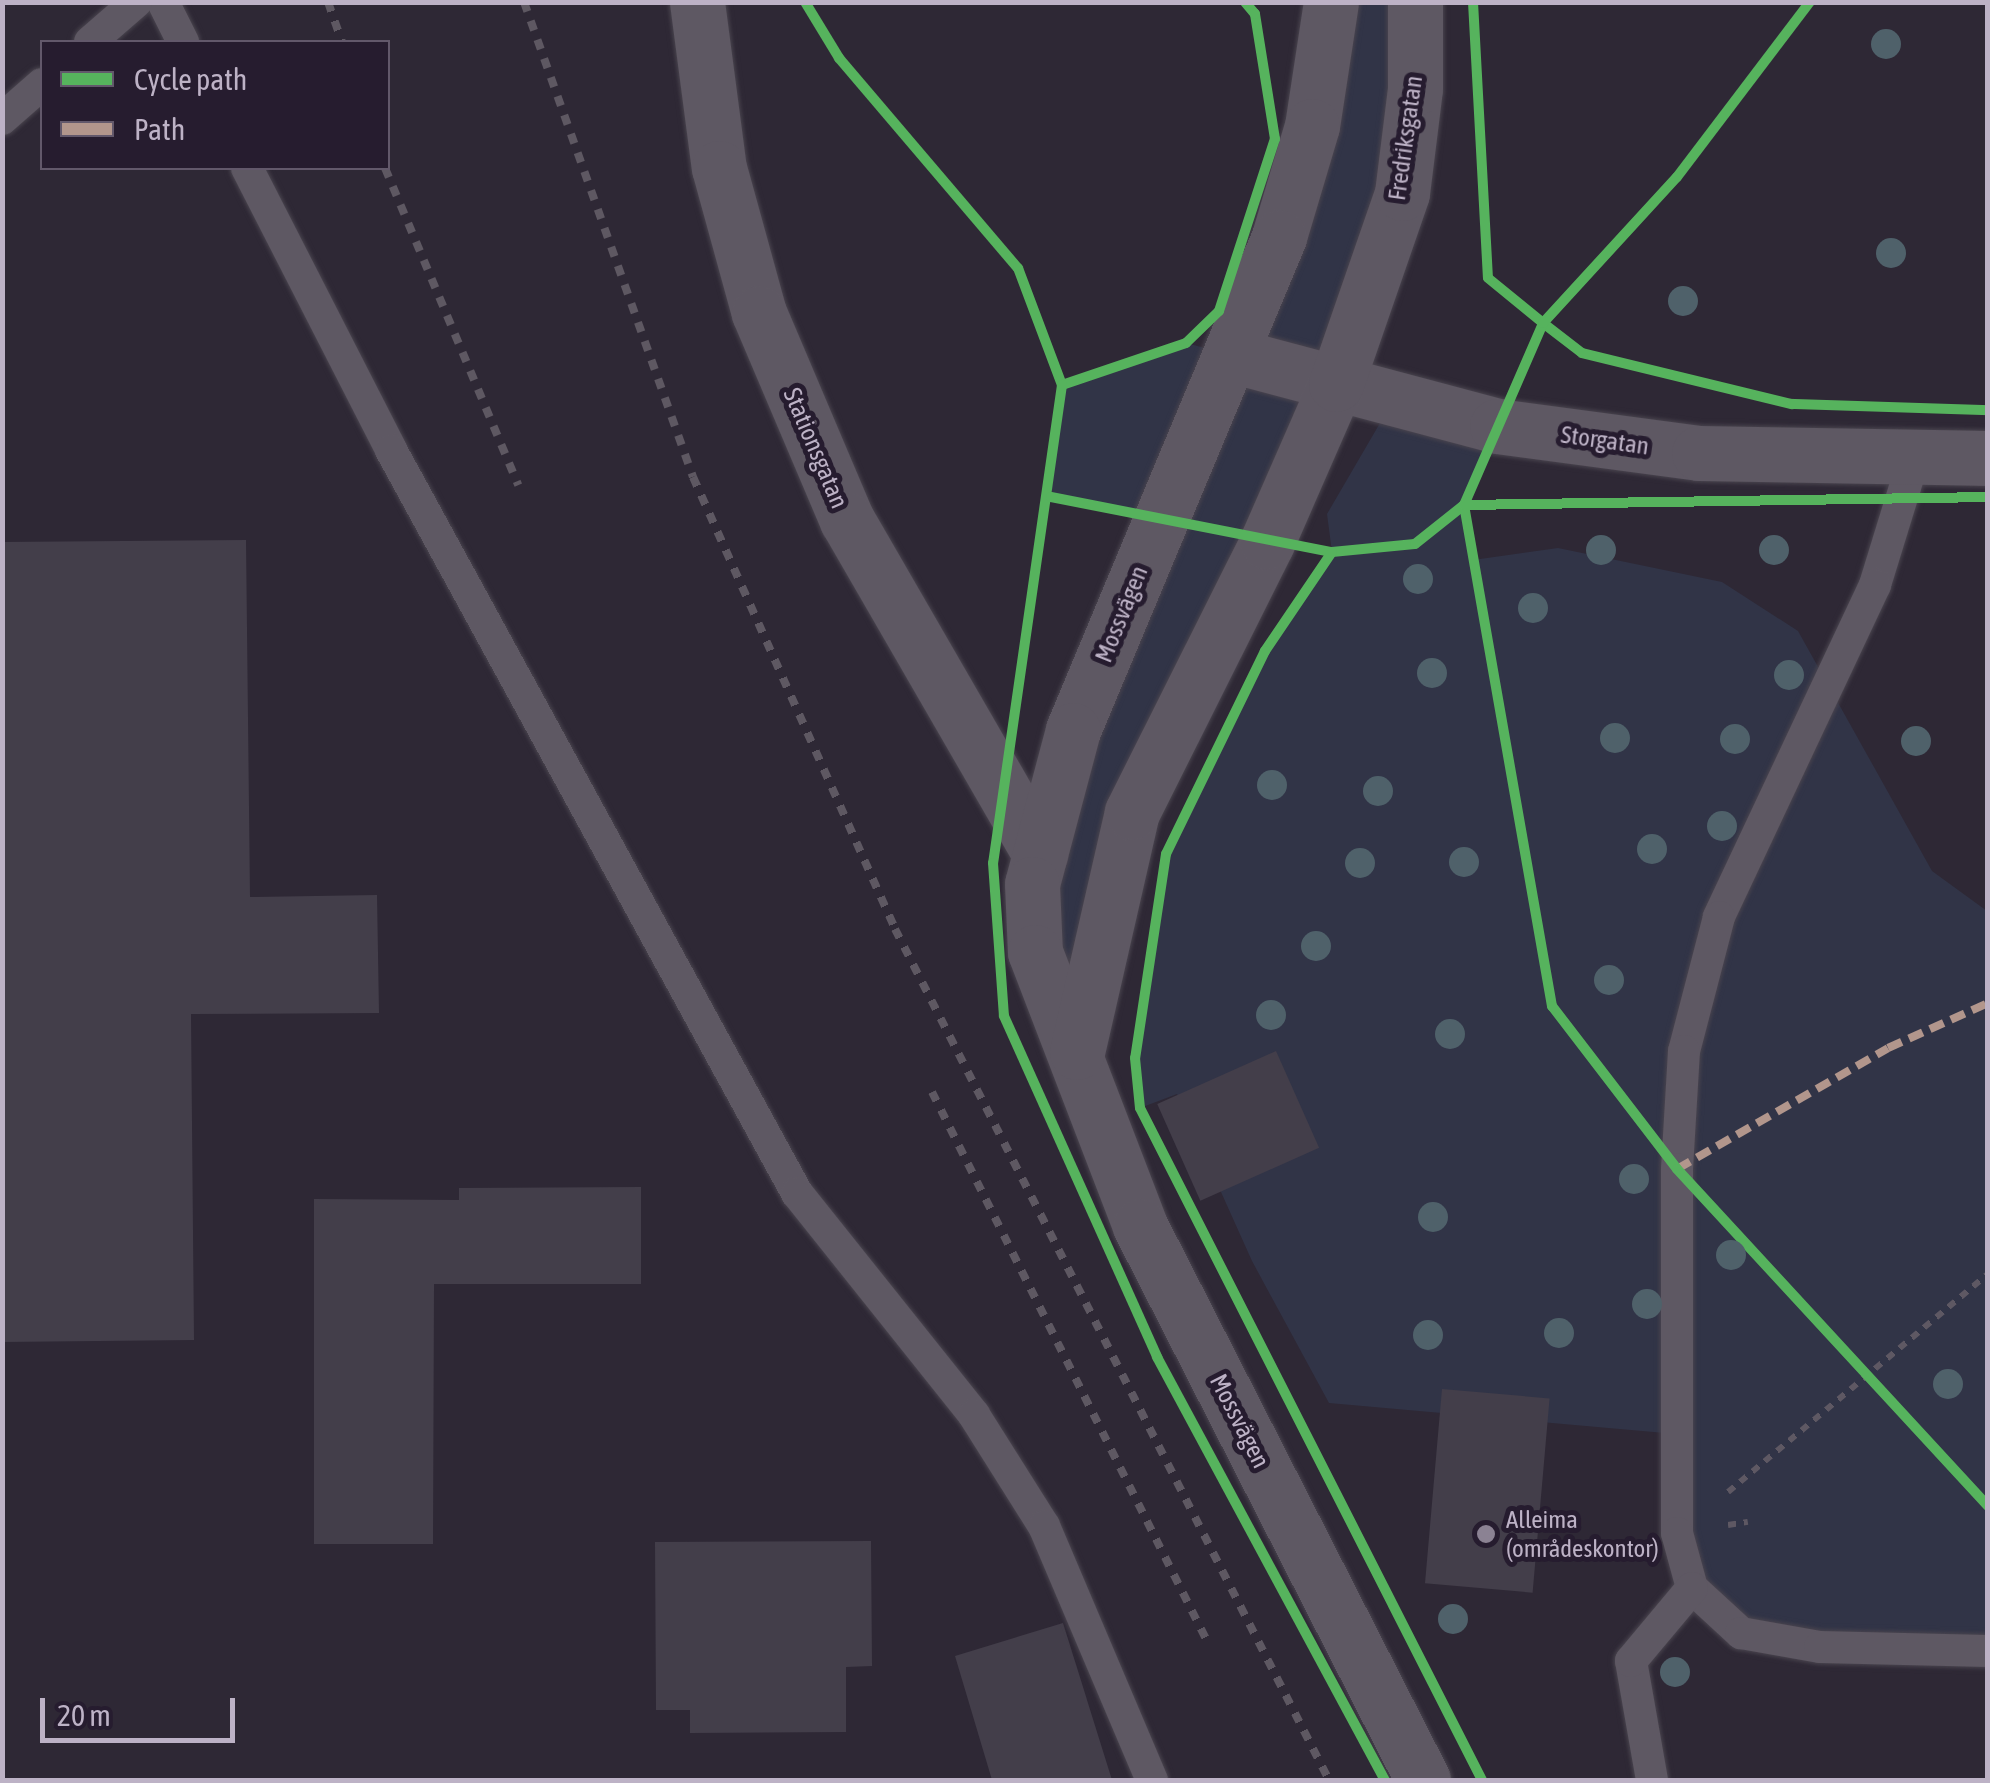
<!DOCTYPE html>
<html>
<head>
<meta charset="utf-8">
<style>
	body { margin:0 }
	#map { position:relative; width:1990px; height:1783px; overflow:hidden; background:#2e2835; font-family:"Asap Condensed",sans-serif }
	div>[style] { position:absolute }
	.green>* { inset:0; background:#313447 }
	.building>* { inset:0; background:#433e4a; transform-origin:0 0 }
	.path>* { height:6px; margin-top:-3px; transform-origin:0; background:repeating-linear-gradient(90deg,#5e5863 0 8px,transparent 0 16px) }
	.roads { filter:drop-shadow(0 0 2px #49444e) drop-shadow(0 0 2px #49444e) }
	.service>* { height:32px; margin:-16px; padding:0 16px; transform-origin:16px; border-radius:16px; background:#5e5863 }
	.minor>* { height:55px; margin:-27.5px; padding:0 27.5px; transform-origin:27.5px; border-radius:27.5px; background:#5e5863 }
	.tertiary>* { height:55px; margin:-27.5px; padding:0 27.5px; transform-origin:27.5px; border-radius:27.5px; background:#5e5863 }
	.rail>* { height:8px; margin-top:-4px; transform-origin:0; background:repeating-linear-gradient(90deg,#5e5862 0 10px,transparent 0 20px) }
	.quiet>* { height:8px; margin-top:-4px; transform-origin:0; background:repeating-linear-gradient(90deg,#b2968c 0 15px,transparent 0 23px) }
	.cycleway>* { height:10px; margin:-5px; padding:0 5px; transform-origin:5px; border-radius:5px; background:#56b35d }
	.trees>* { width:30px; height:30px; margin:-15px; border-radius:50%; background:#4f616a }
	.dots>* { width:28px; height:28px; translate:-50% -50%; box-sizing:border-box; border:5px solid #261c2f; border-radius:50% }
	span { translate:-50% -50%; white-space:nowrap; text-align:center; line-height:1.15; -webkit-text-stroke:10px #261c2f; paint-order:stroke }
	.street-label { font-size:25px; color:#bdb2c6 }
	.poi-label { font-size:25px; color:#bdb2c6 }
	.left { translate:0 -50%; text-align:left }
	.frame { position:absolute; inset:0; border:5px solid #bdb2c6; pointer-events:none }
	.legend { position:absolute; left:40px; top:40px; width:350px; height:130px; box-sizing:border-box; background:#261c2f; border:2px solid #62586b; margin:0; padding:12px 18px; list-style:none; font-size:30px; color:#bdb2c6 }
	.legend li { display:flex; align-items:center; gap:20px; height:50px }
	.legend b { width:50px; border:2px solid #62586b }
	.scale { position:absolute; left:40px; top:1698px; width:195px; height:45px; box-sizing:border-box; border:5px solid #bdb2c6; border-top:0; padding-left:12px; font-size:30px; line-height:35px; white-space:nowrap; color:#bdb2c6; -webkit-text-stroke:8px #261c2f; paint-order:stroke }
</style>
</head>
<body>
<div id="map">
	<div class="green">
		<i style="clip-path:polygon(1331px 3px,1415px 3px,1402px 193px,1194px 682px,1077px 1052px,1035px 952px,1159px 517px,1051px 497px,1062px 385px,1186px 343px,1232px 355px)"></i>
		<i style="clip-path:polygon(1394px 399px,1497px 426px,1464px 505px,1473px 560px,1558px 548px,1722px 582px,1798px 631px,1932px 871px,1987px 911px,1987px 1651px,1741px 1633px,1692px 1588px,1676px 1434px,1329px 1403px,1252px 1261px,1177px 1094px,1140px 1108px,1135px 1058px,1166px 854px,1265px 651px,1332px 552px,1327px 514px)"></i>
	</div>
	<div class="building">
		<i style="clip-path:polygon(246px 540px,250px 897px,377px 895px,379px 1013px,191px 1014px,194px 1340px,2px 1342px,2px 542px)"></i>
		<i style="left:1276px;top:1051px;width:106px;height:130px;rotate:66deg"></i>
		<i style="clip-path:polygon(641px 1187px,641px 1284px,434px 1284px,433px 1544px,314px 1544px,314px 1199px,459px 1200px,459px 1188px)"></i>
		<i style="left:1442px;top:1389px;width:108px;height:195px;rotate:5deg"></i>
		<i style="clip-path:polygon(871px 1541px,872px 1666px,846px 1667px,846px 1732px,690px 1733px,690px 1710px,656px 1710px,655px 1542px)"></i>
		<i style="clip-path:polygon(1063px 1623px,1112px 1780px,992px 1780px,955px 1656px)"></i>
	</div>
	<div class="path">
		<i style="left:1728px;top:1492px;width:339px;rotate:-40deg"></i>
		<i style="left:1728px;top:1525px;width:20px;rotate:-9deg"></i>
	</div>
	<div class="roads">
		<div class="service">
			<i style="left:163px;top:2px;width:45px;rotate:63.4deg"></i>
			<i style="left:90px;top:42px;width:61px;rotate:-41deg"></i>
			<i style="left:2px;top:119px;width:53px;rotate:-41.2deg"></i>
			<i style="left:247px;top:168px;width:317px;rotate:62.9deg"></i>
			<i style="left:391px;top:450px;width:847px;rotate:61.35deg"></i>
			<i style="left:797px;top:1193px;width:284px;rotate:51.4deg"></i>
			<i style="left:974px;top:1415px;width:131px;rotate:57.8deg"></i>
			<i style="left:1044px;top:1526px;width:276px;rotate:67deg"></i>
			<i style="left:1914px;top:458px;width:133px;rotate:107.1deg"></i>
			<i style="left:1875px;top:585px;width:367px;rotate:115.2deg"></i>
			<i style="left:1719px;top:917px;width:138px;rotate:104.6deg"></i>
			<i style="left:1684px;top:1051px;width:118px;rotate:93.4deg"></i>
			<i style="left:1677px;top:1169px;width:364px;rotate:90deg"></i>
			<i style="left:1677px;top:1533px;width:57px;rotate:74.7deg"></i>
			<i style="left:1692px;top:1588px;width:67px;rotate:42.6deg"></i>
			<i style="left:1741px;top:1633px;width:80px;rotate:10deg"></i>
			<i style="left:1820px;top:1647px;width:168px;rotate:1.4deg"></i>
			<i style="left:1652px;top:1780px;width:121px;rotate:-100deg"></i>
			<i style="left:1631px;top:1661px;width:95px;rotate:-50.1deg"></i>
		</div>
		<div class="minor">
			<i style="left:697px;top:2px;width:167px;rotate:82.5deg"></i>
			<i style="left:719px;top:168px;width:150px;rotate:74.6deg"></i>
			<i style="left:759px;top:313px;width:225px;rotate:67deg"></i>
			<i style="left:847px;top:520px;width:386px;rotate:60deg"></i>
			<i style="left:1231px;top:355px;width:275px;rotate:14.9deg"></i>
			<i style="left:1497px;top:426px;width:204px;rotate:7.6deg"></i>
			<i style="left:1699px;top:453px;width:289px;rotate:1deg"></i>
		</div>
		<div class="tertiary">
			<i style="left:1331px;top:2px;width:125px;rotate:98.7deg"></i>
			<i style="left:1312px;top:126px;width:116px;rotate:106.6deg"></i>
			<i style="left:1279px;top:237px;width:534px;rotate:112.68deg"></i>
			<i style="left:1073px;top:730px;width:159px;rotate:104.9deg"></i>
			<i style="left:1032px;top:884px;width:68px;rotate:87.5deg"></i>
			<i style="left:1035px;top:952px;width:293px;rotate:69deg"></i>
			<i style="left:1140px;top:1226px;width:622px;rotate:62.94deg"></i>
			<i style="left:1077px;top:1052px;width:246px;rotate:-77.1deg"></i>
			<i style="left:1132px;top:812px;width:302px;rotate:-63.4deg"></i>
			<i style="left:1267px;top:542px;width:172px;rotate:-66.4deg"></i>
			<i style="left:1336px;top:384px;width:202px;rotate:-70.9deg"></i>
			<i style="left:1402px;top:193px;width:106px;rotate:-82.9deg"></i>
			<i style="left:1415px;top:88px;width:86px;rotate:-90deg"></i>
		</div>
	</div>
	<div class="rail">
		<i style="left:328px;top:2px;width:42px;rotate:70.7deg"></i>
		<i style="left:524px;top:2px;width:504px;rotate:70.41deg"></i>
		<i style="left:693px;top:477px;width:495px;rotate:65.9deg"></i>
		<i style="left:895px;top:929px;width:955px;rotate:62.98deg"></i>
		<i style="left:385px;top:168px;width:344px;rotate:67.2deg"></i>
		<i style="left:932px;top:1092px;width:616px;rotate:63.39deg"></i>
	</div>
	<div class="quiet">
		<i style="left:1677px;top:1169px;width:243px;rotate:-29.8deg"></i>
		<i style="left:1888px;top:1048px;width:110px;rotate:-24.2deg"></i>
	</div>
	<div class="cycleway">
		<i style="left:805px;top:2px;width:66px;rotate:58.7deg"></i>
		<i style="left:839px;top:58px;width:276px;rotate:49.6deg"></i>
		<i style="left:1018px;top:268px;width:125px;rotate:69.4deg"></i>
		<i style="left:1062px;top:385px;width:131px;rotate:-18.7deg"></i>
		<i style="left:1186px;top:343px;width:46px;rotate:-44.1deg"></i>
		<i style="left:1219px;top:311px;width:181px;rotate:-72deg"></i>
		<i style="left:1275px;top:139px;width:127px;rotate:-99.1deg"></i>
		<i style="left:1255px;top:14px;width:16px;rotate:-130deg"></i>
		<i style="left:1473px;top:2px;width:276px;rotate:86.9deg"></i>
		<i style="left:1488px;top:278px;width:71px;rotate:39.3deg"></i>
		<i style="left:1543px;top:323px;width:49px;rotate:37.6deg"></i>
		<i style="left:1582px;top:353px;width:216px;rotate:13.7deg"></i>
		<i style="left:1792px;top:404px;width:196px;rotate:1.8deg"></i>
		<i style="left:1062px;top:385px;width:483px;rotate:98.2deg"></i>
		<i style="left:993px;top:863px;width:153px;rotate:85.9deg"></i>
		<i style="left:1004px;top:1016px;width:374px;rotate:65.8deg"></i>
		<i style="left:1157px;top:1357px;width:481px;rotate:61.7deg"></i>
		<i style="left:1051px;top:497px;width:286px;rotate:11.1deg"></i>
		<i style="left:1332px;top:552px;width:83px;rotate:-5.5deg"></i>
		<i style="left:1415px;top:544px;width:63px;rotate:-38.5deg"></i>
		<i style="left:1464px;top:505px;width:198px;rotate:-66.5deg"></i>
		<i style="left:1543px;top:323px;width:198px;rotate:-47.5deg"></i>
		<i style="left:1677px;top:177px;width:220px;rotate:-52.8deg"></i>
		<i style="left:1464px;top:505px;width:509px;rotate:80.04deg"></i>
		<i style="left:1552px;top:1006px;width:205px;rotate:52.5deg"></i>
		<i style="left:1677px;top:1169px;width:459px;rotate:47.3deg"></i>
		<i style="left:1464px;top:505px;width:524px;rotate:-0.87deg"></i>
		<i style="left:1332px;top:552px;width:120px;rotate:124.1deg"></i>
		<i style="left:1265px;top:651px;width:226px;rotate:116deg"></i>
		<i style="left:1166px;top:854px;width:206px;rotate:98.6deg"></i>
		<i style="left:1135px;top:1058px;width:50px;rotate:84.3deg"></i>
		<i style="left:1140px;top:1108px;width:754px;rotate:63.03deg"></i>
	</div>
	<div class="trees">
		<i style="left:1886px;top:44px"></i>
		<i style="left:1891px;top:253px"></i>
		<i style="left:1683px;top:301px"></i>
		<i style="left:1601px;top:550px"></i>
		<i style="left:1774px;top:550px"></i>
		<i style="left:1418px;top:579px"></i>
		<i style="left:1533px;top:608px"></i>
		<i style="left:1432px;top:673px"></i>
		<i style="left:1789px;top:675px"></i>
		<i style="left:1615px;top:738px"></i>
		<i style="left:1735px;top:739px"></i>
		<i style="left:1916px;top:741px"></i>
		<i style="left:1272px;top:785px"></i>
		<i style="left:1378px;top:791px"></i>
		<i style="left:1722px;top:826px"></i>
		<i style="left:1652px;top:849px"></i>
		<i style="left:1464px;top:862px"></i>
		<i style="left:1360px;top:863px"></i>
		<i style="left:1316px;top:946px"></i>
		<i style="left:1609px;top:980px"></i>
		<i style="left:1271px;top:1015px"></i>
		<i style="left:1450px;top:1034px"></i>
		<i style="left:1634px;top:1179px"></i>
		<i style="left:1433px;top:1217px"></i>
		<i style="left:1731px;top:1255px"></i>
		<i style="left:1647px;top:1304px"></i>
		<i style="left:1559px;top:1333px"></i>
		<i style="left:1428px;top:1335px"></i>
		<i style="left:1948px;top:1384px"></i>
		<i style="left:1453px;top:1619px"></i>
		<i style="left:1675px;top:1672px"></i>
	</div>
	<div class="dots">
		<i style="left:1486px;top:1534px;background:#8b8293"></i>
	</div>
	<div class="street-label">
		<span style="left:1405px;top:138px;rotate:-82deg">Fredriksgatan</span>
		<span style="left:1605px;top:440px;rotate:8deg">Storgatan</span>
		<span style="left:816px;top:448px;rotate:67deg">Stationsgatan</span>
		<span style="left:1121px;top:614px;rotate:-68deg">Mossvägen</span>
		<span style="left:1240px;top:1421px;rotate:63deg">Mossvägen</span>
	</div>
	<div class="poi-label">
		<span class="left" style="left:1506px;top:1534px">Alleima<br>(områdeskontor)</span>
	</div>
	<div class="frame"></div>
	<ul class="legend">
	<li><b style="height:12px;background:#56b35d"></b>Cycle path</li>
	<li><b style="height:12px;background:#b2968c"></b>Path</li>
	</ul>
	<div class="scale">20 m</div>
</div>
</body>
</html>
